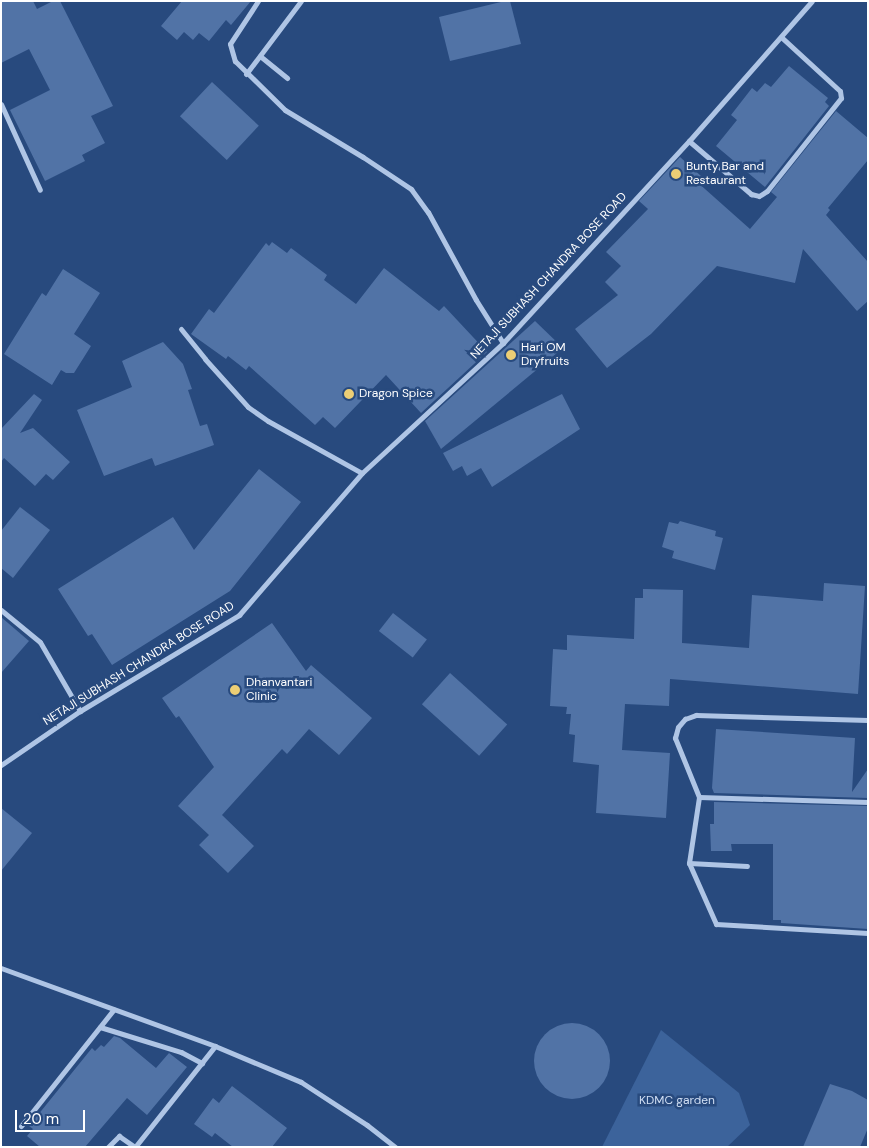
<!DOCTYPE html>
<html>
<head>
<meta charset="utf-8">
<style>
	body { margin:0 }
	#map { position:relative; width:869px; height:1148px; overflow:hidden; background:#284a7e; font-family:"DM Sans",sans-serif }
	div>[style] { position:absolute }
	.green>* { inset:0; background:#3c639b }
	.building>* { inset:0; background:#5173a6; transform-origin:0 0 }
	.round { border-radius:50% }
	.minor>* { height:5px; margin:-2.5px; padding:0 2.5px; transform-origin:2.5px; border-radius:2.5px; background:#afc5e5 }
	.dots>* { width:14px; height:14px; translate:-50% -50%; box-sizing:border-box; border:2px solid #284a7e; border-radius:50% }
	span { translate:-50% -50%; white-space:nowrap; text-align:center; line-height:1.15; -webkit-text-stroke:5px #284a7e; paint-order:stroke }
	.poi-label { font-size:12px; color:#fff }
	.left { translate:0 -50%; text-align:left }
	.street-label { font-size:12px; color:#fff }
	.park-label { font-size:12px; color:#d1dff4 }
	.frame { position:absolute; inset:0; border:2px solid #fff; pointer-events:none }
	.scale { position:absolute; left:15px; top:1110px; width:70px; height:22px; box-sizing:border-box; border:2px solid #fff; border-top:0; padding-left:6px; font-size:15px; line-height:18px; white-space:nowrap; color:#fff; -webkit-text-stroke:4px #284a7e; paint-order:stroke }
</style>
</head>
<body>
<div id="map">
	<div class="green">
		<i style="clip-path:polygon(661px 1030px,739px 1093px,750px 1125px,727px 1147px,602px 1147px)"></i>
	</div>
	<div class="building">
		<i style="clip-path:polygon(1px 1px,33px 1px,37px 9px,53px 1px,60px 1px,113px 106px,91px 116px,105px 143px,82px 155px,85px 161px,45px 181px,10px 110px,50px 90px,29px 49px,1px 63px)"></i>
		<i style="clip-path:polygon(182px 1px,251px 1px,231px 25px,226px 20px,209px 41px,199px 33px,193px 40px,184px 32px,177px 40px,161px 26px)"></i>
		<i style="clip-path:polygon(505px 1px,510px 1px,521px 44px,450px 61px,439px 17px)"></i>
		<i style="clip-path:polygon(789px 66px,828px 98px,825px 102px,829px 106px,765px 187px,716px 146px,737px 120px,731px 115px,752px 88px,757px 92px,765px 83px,771px 87px)"></i>
		<i style="left:212px;top:82px;width:64px;height:47px;rotate:43deg"></i>
		<i style="clip-path:polygon(836px 111px,868px 138px,868px 160px,828px 208px,830px 210px,826px 215px,868px 262px,868px 301px,857px 311px,803px 249px,795px 283px,717px 266px,651px 334px,607px 368px,575px 329px,618px 295px,605px 282px,621px 266px,606px 252px,648px 209px,639px 201px,680px 157px,701px 176px,696px 181px,750px 229px,777px 197px,771px 192px)"></i>
		<i style="clip-path:polygon(272px 242px,287px 253px,291px 248px,327px 275px,324px 280px,356px 304px,384px 268px,439px 311px,444px 306px,487px 352px,421px 413px,386px 375px,335px 428px,323px 417px,315px 425px,249px 366px,246px 370px,228px 356px,226px 359px,191px 334px,209px 309px,214px 313px,266px 243px,269px 246px)"></i>
		<i style="clip-path:polygon(63px 269px,100px 293px,74px 334px,91px 346px,74px 373px,66px 373px,61px 370px,52px 385px,4px 354px,42px 293px,46px 296px)"></i>
		<i style="clip-path:polygon(535px 321px,563px 348px,441px 449px,425px 421px)"></i>
		<i style="clip-path:polygon(163px 342px,183px 364px,192px 389px,188px 390px,200px 426px,207px 424px,214px 445px,155px 466px,152px 458px,104px 476px,77px 410px,132px 387px,122px 361px)"></i>
		<i style="clip-path:polygon(34px 394px,42px 400px,20px 433px,33px 428px,70px 462px,53px 480px,46px 474px,35px 486px,4px 458px,1px 462px,1px 429px)"></i>
		<i style="clip-path:polygon(562px 394px,580px 429px,492px 487px,481px 468px,467px 476px,462px 466px,453px 471px,443px 453px)"></i>
		<i style="clip-path:polygon(259px 469px,301px 502px,230px 591px,112px 665px,92px 634px,88px 636px,58px 589px,173px 517px,194px 550px)"></i>
		<i style="clip-path:polygon(20px 507px,50px 530px,13px 578px,1px 568px,1px 531px)"></i>
		<i style="clip-path:polygon(680px 521px,716px 531px,715px 536px,723px 538px,715px 570px,672px 558px,674px 551px,662px 547px,669px 522px,678px 524px)"></i>
		<i style="clip-path:polygon(824px 583px,865px 586px,858px 694px,670px 679px,669px 706px,625px 704px,622px 750px,670px 753px,666px 818px,596px 813px,599px 765px,573px 762px,575px 735px,569px 734px,571px 714px,566px 714px,567px 707px,550px 706px,553px 649px,567px 650px,567px 635px,634px 639px,635px 598px,643px 598px,643px 589px,683px 590px,682px 643px,749px 648px,752px 595px,823px 601px)"></i>
		<i style="left:393px;top:613px;width:43px;height:23px;rotate:38deg"></i>
		<i style="clip-path:polygon(1px 617px,29px 641px,1px 673px)"></i>
		<i style="clip-path:polygon(272px 623px,306px 671px,311px 665px,372px 718px,339px 755px,309px 729px,287px 754px,282px 749px,222px 815px,254px 846px,228px 873px,199px 845px,209px 835px,178px 806px,214px 767px,179px 716px,176px 718px,162px 698px)"></i>
		<i style="left:450px;top:673px;width:77px;height:42px;rotate:42deg"></i>
		<i style="clip-path:polygon(716px 729px,855px 738px,852px 792px,868px 769px,868px 798px,714px 793px,712px 788px)"></i>
		<i style="clip-path:polygon(714px 802px,868px 806px,868px 929px,781px 923px,781px 920px,773px 920px,773px 844px,731px 844px,732px 851px,711px 851px,710px 824px,714px 824px)"></i>
		<i style="clip-path:polygon(1px 808px,32px 833px,1px 871px)"></i>
		<i class="round" style="left:534px;top:1023px;width:76px;height:76px"></i>
		<i style="clip-path:polygon(114px 1036px,120px 1038px,156px 1068px,169px 1053px,187px 1067px,147px 1115px,127px 1098px,85px 1147px,40px 1147px,27px 1136px,33px 1129px,29px 1126px,92px 1048px,95px 1051px,101px 1045px,104px 1047px)"></i>
		<i style="clip-path:polygon(830px 1084px,852px 1091px,868px 1100px,868px 1128px,860px 1147px,803px 1147px)"></i>
		<i style="clip-path:polygon(232px 1086px,287px 1128px,272px 1147px,233px 1147px,215px 1133px,212px 1137px,194px 1124px,213px 1098px,219px 1103px)"></i>
	</div>
	<div class="minor">
		<i style="left:258px;top:1px;width:51px;rotate:123.1deg"></i>
		<i style="left:230px;top:44px;width:18px;rotate:74deg"></i>
		<i style="left:235px;top:61px;width:70px;rotate:44.4deg"></i>
		<i style="left:285px;top:110px;width:91px;rotate:31.1deg"></i>
		<i style="left:363px;top:157px;width:58px;rotate:33.7deg"></i>
		<i style="left:411px;top:189px;width:29px;rotate:54deg"></i>
		<i style="left:428px;top:212px;width:100px;rotate:61.4deg"></i>
		<i style="left:476px;top:300px;width:51px;rotate:57.9deg"></i>
		<i style="left:260px;top:56px;width:35px;rotate:39deg"></i>
		<i style="left:246px;top:74px;width:91px;rotate:-53deg"></i>
		<i style="left:1px;top:104px;width:94px;rotate:65.6deg"></i>
		<i style="left:689px;top:141px;width:82px;rotate:40.5deg"></i>
		<i style="left:751px;top:194px;width:8px;rotate:14deg"></i>
		<i style="left:759px;top:196px;width:9px;rotate:-32deg"></i>
		<i style="left:767px;top:191px;width:119px;rotate:-51.5deg"></i>
		<i style="left:841px;top:98px;width:7px;rotate:-98deg"></i>
		<i style="left:840px;top:91px;width:80px;rotate:-137.5deg"></i>
		<i style="left:181px;top:329px;width:38px;rotate:51deg"></i>
		<i style="left:205px;top:359px;width:64px;rotate:48.1deg"></i>
		<i style="left:248px;top:407px;width:24px;rotate:35deg"></i>
		<i style="left:268px;top:421px;width:107px;rotate:29deg"></i>
		<i style="left:1px;top:610px;width:50px;rotate:39.4deg"></i>
		<i style="left:40px;top:642px;width:80px;rotate:59.9deg"></i>
		<i style="left:1px;top:765px;width:96px;rotate:-34.4deg"></i>
		<i style="left:80px;top:711px;width:186px;rotate:-31.1deg"></i>
		<i style="left:239px;top:615px;width:188px;rotate:-49.1deg"></i>
		<i style="left:362px;top:473px;width:192px;rotate:-42.7deg"></i>
		<i style="left:503px;top:343px;width:275px;rotate:-47.4deg"></i>
		<i style="left:689px;top:141px;width:186px;rotate:-48.7deg"></i>
		<i style="left:699px;top:797px;width:64px;rotate:-112.1deg"></i>
		<i style="left:675px;top:738px;width:11px;rotate:-75deg"></i>
		<i style="left:678px;top:727px;width:11px;rotate:-49deg"></i>
		<i style="left:685px;top:719px;width:12px;rotate:-20deg"></i>
		<i style="left:696px;top:715px;width:172px;rotate:1.7deg"></i>
		<i style="left:868px;top:802px;width:169px;rotate:-178.3deg"></i>
		<i style="left:699px;top:797px;width:67px;rotate:98.6deg"></i>
		<i style="left:689px;top:863px;width:67px;rotate:66.1deg"></i>
		<i style="left:716px;top:924px;width:152px;rotate:3.4deg"></i>
		<i style="left:689px;top:863px;width:58px;rotate:3deg"></i>
		<i style="left:1px;top:968px;width:228px;rotate:20deg"></i>
		<i style="left:215px;top:1046px;width:93px;rotate:22.7deg"></i>
		<i style="left:301px;top:1082px;width:79px;rotate:33.1deg"></i>
		<i style="left:367px;top:1125px;width:36px;rotate:38deg"></i>
		<i style="left:100px;top:1027px;width:85px;rotate:17.2deg"></i>
		<i style="left:181px;top:1052px;width:24px;rotate:28deg"></i>
		<i style="left:21px;top:1126px;width:149px;rotate:-51.5deg"></i>
		<i style="left:108px;top:1147px;width:16px;rotate:-45deg"></i>
		<i style="left:119px;top:1136px;width:19px;rotate:35deg"></i>
		<i style="left:135px;top:1147px;width:129px;rotate:-51.6deg"></i>
	</div>
	<div class="dots">
		<i style="left:676px;top:174px;background:#ecce75"></i>
		<i style="left:511px;top:355px;background:#ecce75"></i>
		<i style="left:349px;top:394px;background:#ecce75"></i>
		<i style="left:235px;top:690px;background:#ecce75"></i>
	</div>
	<div class="poi-label">
		<span class="left" style="left:686px;top:174px">Bunty Bar and<br>Restaurant</span>
		<span class="left" style="left:521px;top:355px">Hari OM<br>Dryfruits</span>
		<span class="left" style="left:359px;top:394px">Dragon Spice</span>
		<span class="left" style="left:246px;top:690px">Dhanvantari<br>Clinic</span>
	</div>
	<div class="street-label">
		<span style="left:549px;top:276px;rotate:-47deg">NETAJI SUBHASH CHANDRA BOSE ROAD</span>
		<span style="left:139px;top:664px;rotate:-32deg">NETAJI SUBHASH CHANDRA BOSE ROAD</span>
	</div>
	<div class="park-label">
		<span style="left:677px;top:1101px">KDMC garden</span>
	</div>
	<div class="frame"></div>
	<div class="scale">20 m</div>
</div>
</body>
</html>
